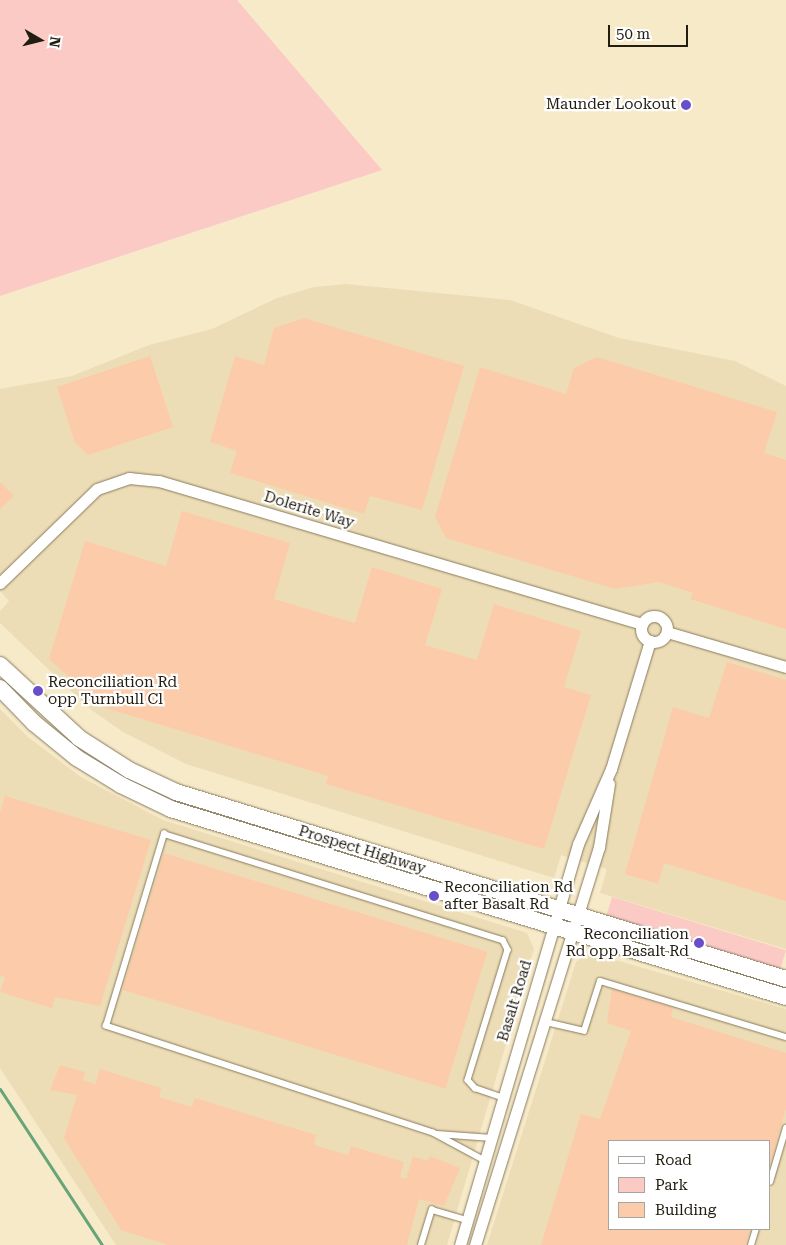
<!DOCTYPE html>
<html>
<head>
<meta charset="utf-8">
<style>
	body { margin:0 }
	#map { position:relative; width:786px; height:1245px; overflow:hidden; background:#f7eac9; font-family:"Roboto Serif",serif }
	div>[style] { position:absolute }
	.built>* { inset:0; background:#edddb6 }
	.green>* { inset:0; background:#fccac5; transform-origin:0 0 }
	.stream>* { height:3px; margin:-1.5px; padding:0 1.5px; transform-origin:1.5px; border-radius:1.5px; background:#67a47a }
	.building>* { inset:0; background:#fccba9; transform-origin:0 0 }
	.roads { filter:drop-shadow(0 0 1px #877b5d) drop-shadow(0 0 1px #877b5d) }
	.lane>* { height:5.5px; margin:-2.75px; padding:0 2.75px; transform-origin:2.75px; border-radius:2.75px; background:#fff }
	.street>* { height:11px; margin:-5.5px; padding:0 5.5px; transform-origin:5.5px; border-radius:5.5px; background:#fff }
	.street>.ring { margin:-5.5px; padding:0; box-sizing:content-box; background:none; border:11px solid #fff; border-radius:50% }
	.secondary>* { height:16px; margin:-8px; padding:0 8px; transform-origin:8px; border-radius:8px; background:#fff }
	.dots>* { width:14px; height:14px; translate:-50% -50%; box-sizing:border-box; border:2px solid #fff; border-radius:50% }
	span { translate:-50% -50%; white-space:nowrap; text-align:center; line-height:1.15; -webkit-text-stroke:4.5px #fff; paint-order:stroke }
	.poi-label { font-size:15px; color:#221d11 }
	.right { translate:-100% -50%; text-align:right }
	.left { translate:0 -50%; text-align:left }
	.street-label { font-size:15px; color:#221d11 }
	.legend { position:absolute; left:608px; top:1140px; width:162px; height:90px; box-sizing:border-box; background:#fff; border:1px solid #a7a5a0; margin:0; padding:6px 9px; list-style:none; font-size:15px; color:#221d11 }
	.legend li { display:flex; align-items:center; gap:10px; height:25px }
	.legend b { width:25px; border:1px solid #a7a5a0 }
	.north { position:absolute; left:15px; top:15px; width:50px; height:50px; -webkit-text-stroke:4px #fff; paint-order:stroke; rotate:98deg; font-size:14px; font-weight:700; line-height:20px; text-align:center; color:#221d11 }
	.north::after { content:''; display:block; margin:auto; width:18px; height:22px; background:#221d11; clip-path:polygon(50% 0,100% 100%,50% 72%,0 100%) }
	.scale { position:absolute; left:608px; top:25px; width:80px; height:22px; box-sizing:border-box; border:2px solid #221d11; border-top:0; padding-left:6px; font-size:15px; line-height:18px; white-space:nowrap; color:#221d11; -webkit-text-stroke:4px #fff; paint-order:stroke }
</style>
</head>
<body>
<div id="map">
	<div class="built">
		<i style="clip-path:polygon(346px 284px,510px 300px,619px 338px,735px 361px,786px 386px,786px 949px,600px 893px,607px 869px,561px 855px,554px 878px,186px 764px,123px 732px,90px 709px,0 623px,0 611px,9px 601px,0 591px,0 389px,72px 376px,149px 345px,212px 329px,277px 298px,314px 287px)"></i>
		<i style="clip-path:polygon(0 709px,28px 737px,81px 777px,163px 820px,527px 933px,534px 949px,531px 959px,447px 1245px,116px 1245px,0 1068px)"></i>
		<i style="clip-path:polygon(evenodd,588px 952px,786px 1009px,786px 1245px,487px 1245px,576px 962px,588px 952px,610px 1141px,770px 1141px,770px 1229px,610px 1229px,610px 1141px)"></i>
	</div>
	<div class="green">
		<i style="clip-path:polygon(0 0,237px 0,382px 170px,0 296px)"></i>
		<i style="left:612px;top:897px;width:182px;height:21px;rotate:17deg"></i>
	</div>
	<div class="stream">
		<i style="left:0;top:1089px;width:186px;rotate:56.8deg"></i>
	</div>
	<div class="building">
		<i style="clip-path:polygon(304px 318px,464px 366px,422px 510px,370px 496px,364px 514px,230px 473px,237px 451px,210px 442px,235px 356px,264px 365px,274px 328px)"></i>
		<i style="clip-path:polygon(150px 356px,173px 427px,88px 455px,75px 443px,57px 387px)"></i>
		<i style="clip-path:polygon(597px 357px,777px 412px,764px 453px,786px 460px,786px 629px,690px 599px,693px 593px,659px 582px,615px 589px,446px 538px,435px 517px,480px 367px,566px 394px,574px 368px)"></i>
		<i style="clip-path:polygon(0 482px,14px 496px,0 509px)"></i>
		<i style="clip-path:polygon(182px 511px,290px 543px,274px 599px,355px 623px,372px 567px,442px 589px,425px 645px,477px 660px,494px 604px,581px 631px,564px 687px,591px 695px,544px 849px,326px 784px,328px 776px,103px 707px,49px 659px,85px 541px,166px 566px)"></i>
		<i style="clip-path:polygon(727px 662px,786px 680px,786px 901px,664px 863px,658px 884px,625px 874px,673px 707px,709px 718px)"></i>
		<i style="clip-path:polygon(5px 796px,151px 840px,100px 1006px,55px 997px,52px 1008px,0 992px,5px 977px,0 976px,0 812px)"></i>
		<i style="left:164px;top:853px;width:338px;height:143px;rotate:17deg"></i>
		<i style="clip-path:polygon(612px 989px,673px 1008px,671px 1017px,786px 1053px,786px 1109px,770px 1162px,770px 1141px,610px 1141px,610px 1229px,750px 1229px,745px 1245px,541px 1245px,581px 1114px,600px 1119px,631px 1031px,607px 1023px)"></i>
		<i style="clip-path:polygon(60px 1065px,85px 1072px,83px 1080px,95px 1084px,100px 1069px,161px 1088px,159px 1097px,192px 1107px,195px 1098px,316px 1135px,314px 1145px,348px 1155px,351px 1146px,404px 1162px,400px 1177px,406px 1179px,413px 1156px,427px 1161px,430px 1156px,460px 1168px,444px 1206px,419px 1199px,407px 1245px,168px 1245px,121px 1230px,64px 1138px,77px 1095px,50px 1090px)"></i>
	</div>
	<div class="roads">
		<div class="lane">
			<i style="left:546px;top:1022px;width:39px;rotate:13deg"></i>
			<i style="left:584px;top:1031px;width:52px;rotate:-72.3deg"></i>
			<i style="left:600px;top:981px;width:194px;rotate:16.8deg"></i>
			<i style="left:437px;top:1134px;width:55px;rotate:4.2deg"></i>
			<i style="left:485px;top:1161px;width:59px;rotate:-151.7deg"></i>
			<i style="left:433px;top:1133px;width:344px;rotate:-161.9deg"></i>
			<i style="left:106px;top:1026px;width:201px;rotate:-73.2deg"></i>
			<i style="left:164px;top:834px;width:355px;rotate:17.4deg"></i>
			<i style="left:503px;top:940px;width:11px;rotate:63deg"></i>
			<i style="left:508px;top:950px;width:136px;rotate:107.1deg"></i>
			<i style="left:468px;top:1080px;width:11px;rotate:49deg"></i>
			<i style="left:475px;top:1088px;width:31px;rotate:19deg"></i>
			<i style="left:770px;top:1182px;width:56px;rotate:-73.5deg"></i>
			<i style="left:421px;top:1245px;width:37px;rotate:-73deg"></i>
			<i style="left:432px;top:1210px;width:36px;rotate:16deg"></i>
			<i style="left:751px;top:1245px;width:17px;rotate:-73deg"></i>
		</div>
		<div class="street">
			<i style="left:0;top:583px;width:135px;rotate:-44.1deg"></i>
			<i style="left:97px;top:489px;width:34px;rotate:-19deg"></i>
			<i style="left:129px;top:478px;width:30px;rotate:6deg"></i>
			<i style="left:159px;top:481px;width:504px;rotate:16.49deg"></i>
			<i class="ring" style="left:641px;top:616px;width:15px;height:15px"></i>
			<i style="left:667px;top:632px;width:124px;rotate:16.4deg"></i>
			<i style="left:460px;top:1245px;width:418px;rotate:-73.6deg"></i>
			<i style="left:578px;top:844px;width:82px;rotate:-66.3deg"></i>
			<i style="left:611px;top:769px;width:134px;rotate:-73.1deg"></i>
			<i style="left:475px;top:1245px;width:417px;rotate:-72.7deg"></i>
			<i style="left:599px;top:847px;width:64px;rotate:-81deg"></i>
		</div>
		<div class="secondary">
			<i style="left:0;top:665px;width:108px;rotate:42.7deg"></i>
			<i style="left:79px;top:738px;width:59px;rotate:32.6deg"></i>
			<i style="left:129px;top:770px;width:52px;rotate:25.1deg"></i>
			<i style="left:176px;top:792px;width:638px;rotate:17.04deg"></i>
			<i style="left:0;top:688px;width:49px;rotate:45.8deg"></i>
			<i style="left:34px;top:723px;width:55px;rotate:39.1deg"></i>
			<i style="left:77px;top:758px;width:52px;rotate:31.5deg"></i>
			<i style="left:121px;top:785px;width:55px;rotate:25.6deg"></i>
			<i style="left:171px;top:809px;width:643px;rotate:17deg"></i>
		</div>
	</div>
	<div class="dots">
		<i style="left:686px;top:105px;background:#684ec8"></i>
		<i style="left:38px;top:691px;background:#684ec8"></i>
		<i style="left:434px;top:896px;background:#684ec8"></i>
		<i style="left:699px;top:943px;background:#684ec8"></i>
	</div>
	<div class="poi-label">
		<span class="right" style="left:676px;top:105px">Maunder Lookout</span>
		<span class="left" style="left:48px;top:691px">Reconciliation Rd<br>opp Turnbull Cl</span>
		<span class="left" style="left:444px;top:896px">Reconciliation Rd<br>after Basalt Rd</span>
		<span class="right" style="left:689px;top:943px">Reconciliation<br>Rd opp Basalt Rd</span>
	</div>
	<div class="street-label">
		<span style="left:309px;top:510px;rotate:17deg">Dolerite Way</span>
		<span style="left:362px;top:850px;rotate:17deg">Prospect Highway</span>
		<span style="left:515px;top:1001px;rotate:-73deg">Basalt Road</span>
	</div>
	<ul class="legend">
	<li><b style="height:6px;background:#fff"></b>Road</li>
	<li><b style="height:14px;background:#fccac5"></b>Park</li>
	<li><b style="height:14px;background:#fccba9"></b>Building</li>
	</ul>
	<div class="north">N</div>
	<div class="scale">50 m</div>
</div>
</body>
</html>
